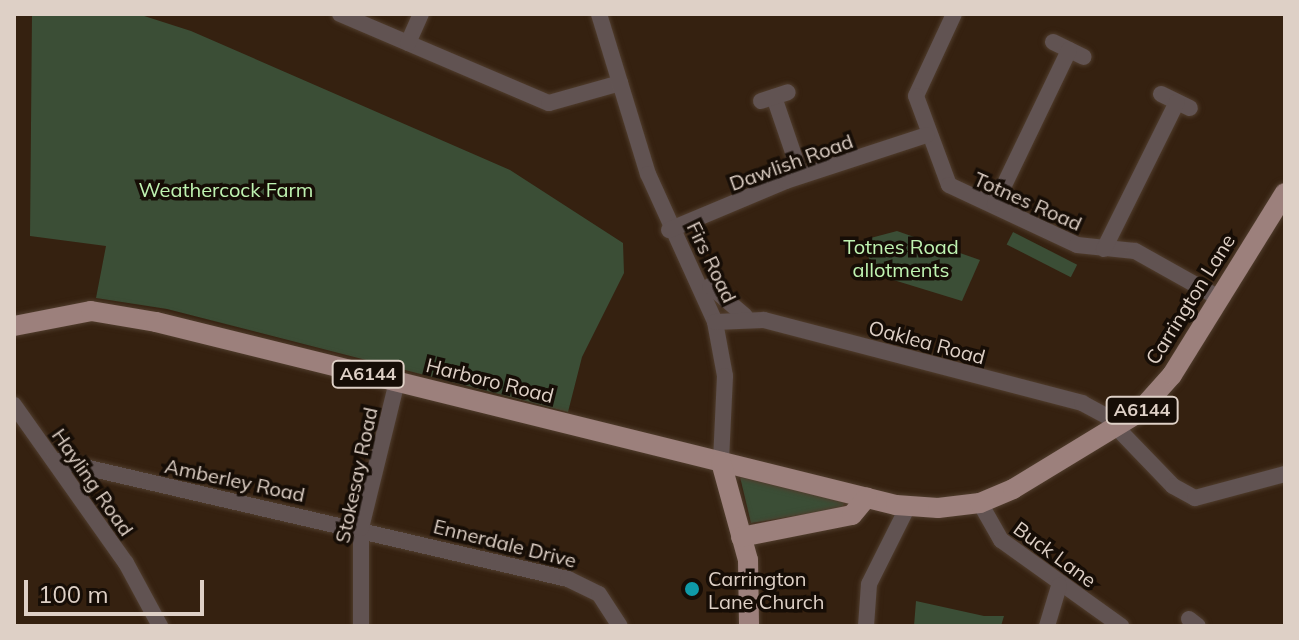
<!DOCTYPE html>
<html>
<head>
<meta charset="utf-8">
<style>
	body { margin:0 }
	#map { position:relative; width:1299px; height:640px; overflow:hidden; background:#352110; font-family:Mulish,sans-serif }
	div>[style] { position:absolute }
	.green>* { inset:0; background:#3b4e36; transform-origin:0 0 }
	.roads { filter:drop-shadow(0 0 2px #503d2d) drop-shadow(0 0 2px #503d2d) }
	.minor>* { height:16px; margin:-8px; padding:0 8px; transform-origin:8px; border-radius:8px; background:#615352 }
	.major>* { height:20px; margin:-10px; padding:0 10px; transform-origin:10px; border-radius:10px; background:#9c807c }
	.dots>* { width:22px; height:22px; translate:-50% -50%; box-sizing:border-box; border:4px solid #160d06; border-radius:50% }
	span { translate:-50% -50%; white-space:nowrap; text-align:center; line-height:1.15; -webkit-text-stroke:7px #160d06; paint-order:stroke }
	.shield-label span { padding:2px 6px; background:#160d06; border:2px solid; border-radius:6px; -webkit-text-stroke-width:0 }
	.shield-label { font-size:18px; color:#ded0c6; font-weight:700 }
	.street-label { font-size:20px; color:#ded0c6 }
	.park-label { font-size:20px; color:#bff3b1 }
	.poi-label { font-size:20px; color:#ded0c6 }
	.left { translate:0 -50%; text-align:left }
	.frame { position:absolute; inset:0; border:16px solid #ded0c6; pointer-events:none }
	.scale { position:absolute; left:24px; top:580px; width:180px; height:36px; box-sizing:border-box; border:4px solid #ded0c6; border-top:0; padding-left:10px; font-size:24px; line-height:28px; white-space:nowrap; color:#ded0c6; -webkit-text-stroke:6px #160d06; paint-order:stroke }
</style>
</head>
<body>
<div id="map">
	<div class="green">
		<i style="clip-path:polygon(32px 14px,138px 14px,191px 31px,510px 170px,623px 243px,624px 273px,582px 357px,568px 412px,167px 309px,96px 298px,106px 246px,30px 236px)"></i>
		<i style="clip-path:polygon(897px 231px,980px 260px,962px 301px,874px 274px,863px 240px)"></i>
		<i style="left:1013px;top:232px;width:72px;height:14px;rotate:27deg"></i>
		<i style="clip-path:polygon(740px 477px,844px 502px,843px 508px,751px 523px)"></i>
		<i style="clip-path:polygon(916px 601px,984px 616px,1004px 616px,1001px 626px,914px 626px)"></i>
	</div>
	<div class="roads">
		<div class="minor">
			<i style="left:340px;top:14px;width:227px;rotate:23.1deg"></i>
			<i style="left:549px;top:103px;width:74px;rotate:-15.7deg"></i>
			<i style="left:599px;top:14px;width:167px;rotate:73deg"></i>
			<i style="left:648px;top:174px;width:162px;rotate:65.6deg"></i>
			<i style="left:715px;top:322px;width:55px;rotate:79.5deg"></i>
			<i style="left:725px;top:376px;width:86px;rotate:92.7deg"></i>
			<i style="left:954px;top:14px;width:90px;rotate:114.9deg"></i>
			<i style="left:916px;top:96px;width:95px;rotate:69.7deg"></i>
			<i style="left:949px;top:185px;width:141px;rotate:25.1deg"></i>
			<i style="left:1077px;top:245px;width:58px;rotate:5.9deg"></i>
			<i style="left:1135px;top:251px;width:96px;rotate:29.2deg"></i>
			<i style="left:1053px;top:42px;width:34px;rotate:26deg"></i>
			<i style="left:408px;top:43px;width:32px;rotate:-66deg"></i>
			<i style="left:1161px;top:94px;width:32px;rotate:26deg"></i>
			<i style="left:774px;top:97px;width:83px;rotate:71.1deg"></i>
			<i style="left:761px;top:101px;width:28px;rotate:-18deg"></i>
			<i style="left:995px;top:204px;width:171px;rotate:-64.3deg"></i>
			<i style="left:669px;top:230px;width:127px;rotate:-22.7deg"></i>
			<i style="left:786px;top:181px;width:148px;rotate:-18.1deg"></i>
			<i style="left:1104px;top:249px;width:164px;rotate:-63.6deg"></i>
			<i style="left:710px;top:286px;width:46px;rotate:40.6deg"></i>
			<i style="left:715px;top:322px;width:49px;rotate:-2.3deg"></i>
			<i style="left:764px;top:320px;width:329px;rotate:14.6deg"></i>
			<i style="left:1082px;top:403px;width:47px;rotate:28.2deg"></i>
			<i style="left:14px;top:405px;width:194px;rotate:54.7deg"></i>
			<i style="left:126px;top:563px;width:72px;rotate:61.6deg"></i>
			<i style="left:1118px;top:429px;width:79px;rotate:46deg"></i>
			<i style="left:1173px;top:486px;width:25px;rotate:29deg"></i>
			<i style="left:1195px;top:498px;width:93px;rotate:-14.9deg"></i>
			<i style="left:54px;top:460px;width:528px;rotate:13.04deg"></i>
			<i style="left:568px;top:579px;width:34px;rotate:26deg"></i>
			<i style="left:599px;top:594px;width:38px;rotate:57deg"></i>
			<i style="left:980px;top:503px;width:43px;rotate:60.4deg"></i>
			<i style="left:1001px;top:540px;width:148px;rotate:35.6deg"></i>
			<i style="left:1189px;top:619px;width:11px;rotate:38deg"></i>
			<i style="left:361px;top:626px;width:98px;rotate:-90deg"></i>
			<i style="left:361px;top:528px;width:151px;rotate:-76.2deg"></i>
			<i style="left:866px;top:626px;width:42px;rotate:-85.9deg"></i>
			<i style="left:869px;top:584px;width:87px;rotate:-63.4deg"></i>
			<i style="left:1047px;top:626px;width:42px;rotate:-73.3deg"></i>
		</div>
		<div class="major">
			<i style="left:14px;top:326px;width:78px;rotate:-11deg"></i>
			<i style="left:91px;top:311px;width:66px;rotate:9.6deg"></i>
			<i style="left:156px;top:322px;width:762px;rotate:13.89deg"></i>
			<i style="left:896px;top:505px;width:42px;rotate:4.1deg"></i>
			<i style="left:938px;top:508px;width:42px;rotate:-6.8deg"></i>
			<i style="left:980px;top:503px;width:36px;rotate:-23deg"></i>
			<i style="left:1013px;top:489px;width:146px;rotate:-31.3deg"></i>
			<i style="left:1138px;top:413px;width:51px;rotate:-48.2deg"></i>
			<i style="left:1172px;top:375px;width:214px;rotate:-58.2deg"></i>
			<i style="left:721px;top:462px;width:102px;rotate:74.6deg"></i>
			<i style="left:748px;top:560px;width:66px;rotate:89.1deg"></i>
			<i style="left:741px;top:537px;width:113px;rotate:-11.2deg"></i>
			<i style="left:852px;top:515px;width:23px;rotate:-50deg"></i>
		</div>
	</div>
	<div class="dots">
		<i style="left:692px;top:589px;background:#0f9aa8"></i>
	</div>
	<div class="shield-label">
		<span style="left:368px;top:374px">A6144</span>
		<span style="left:1142px;top:410px">A6144</span>
	</div>
	<div class="street-label">
		<span style="left:791px;top:162px;rotate:-20deg">Dawlish Road</span>
		<span style="left:1028px;top:201px;rotate:24deg">Totnes Road</span>
		<span style="left:712px;top:262px;rotate:64deg">Firs Road</span>
		<span style="left:1190px;top:299px;rotate:-58deg">Carrington Lane</span>
		<span style="left:927px;top:342px;rotate:15deg">Oaklea Road</span>
		<span style="left:490px;top:380px;rotate:14deg">Harboro Road</span>
		<span style="left:356px;top:475px;rotate:-78deg">Stokesay Road</span>
		<span style="left:235px;top:480px;rotate:12deg">Amberley Road</span>
		<span style="left:93px;top:482px;rotate:55deg">Hayling Road</span>
		<span style="left:505px;top:543px;rotate:14deg">Ennerdale Drive</span>
		<span style="left:1055px;top:554px;rotate:36deg">Buck Lane</span>
	</div>
	<div class="park-label">
		<span style="left:226px;top:189px">Weathercock Farm</span>
		<span style="left:901px;top:258px">Totnes Road<br>allotments</span>
	</div>
	<div class="poi-label">
		<span class="left" style="left:708px;top:590px">Carrington<br>Lane Church</span>
	</div>
	<div class="frame"></div>
	<div class="scale">100 m</div>
</div>
</body>
</html>
